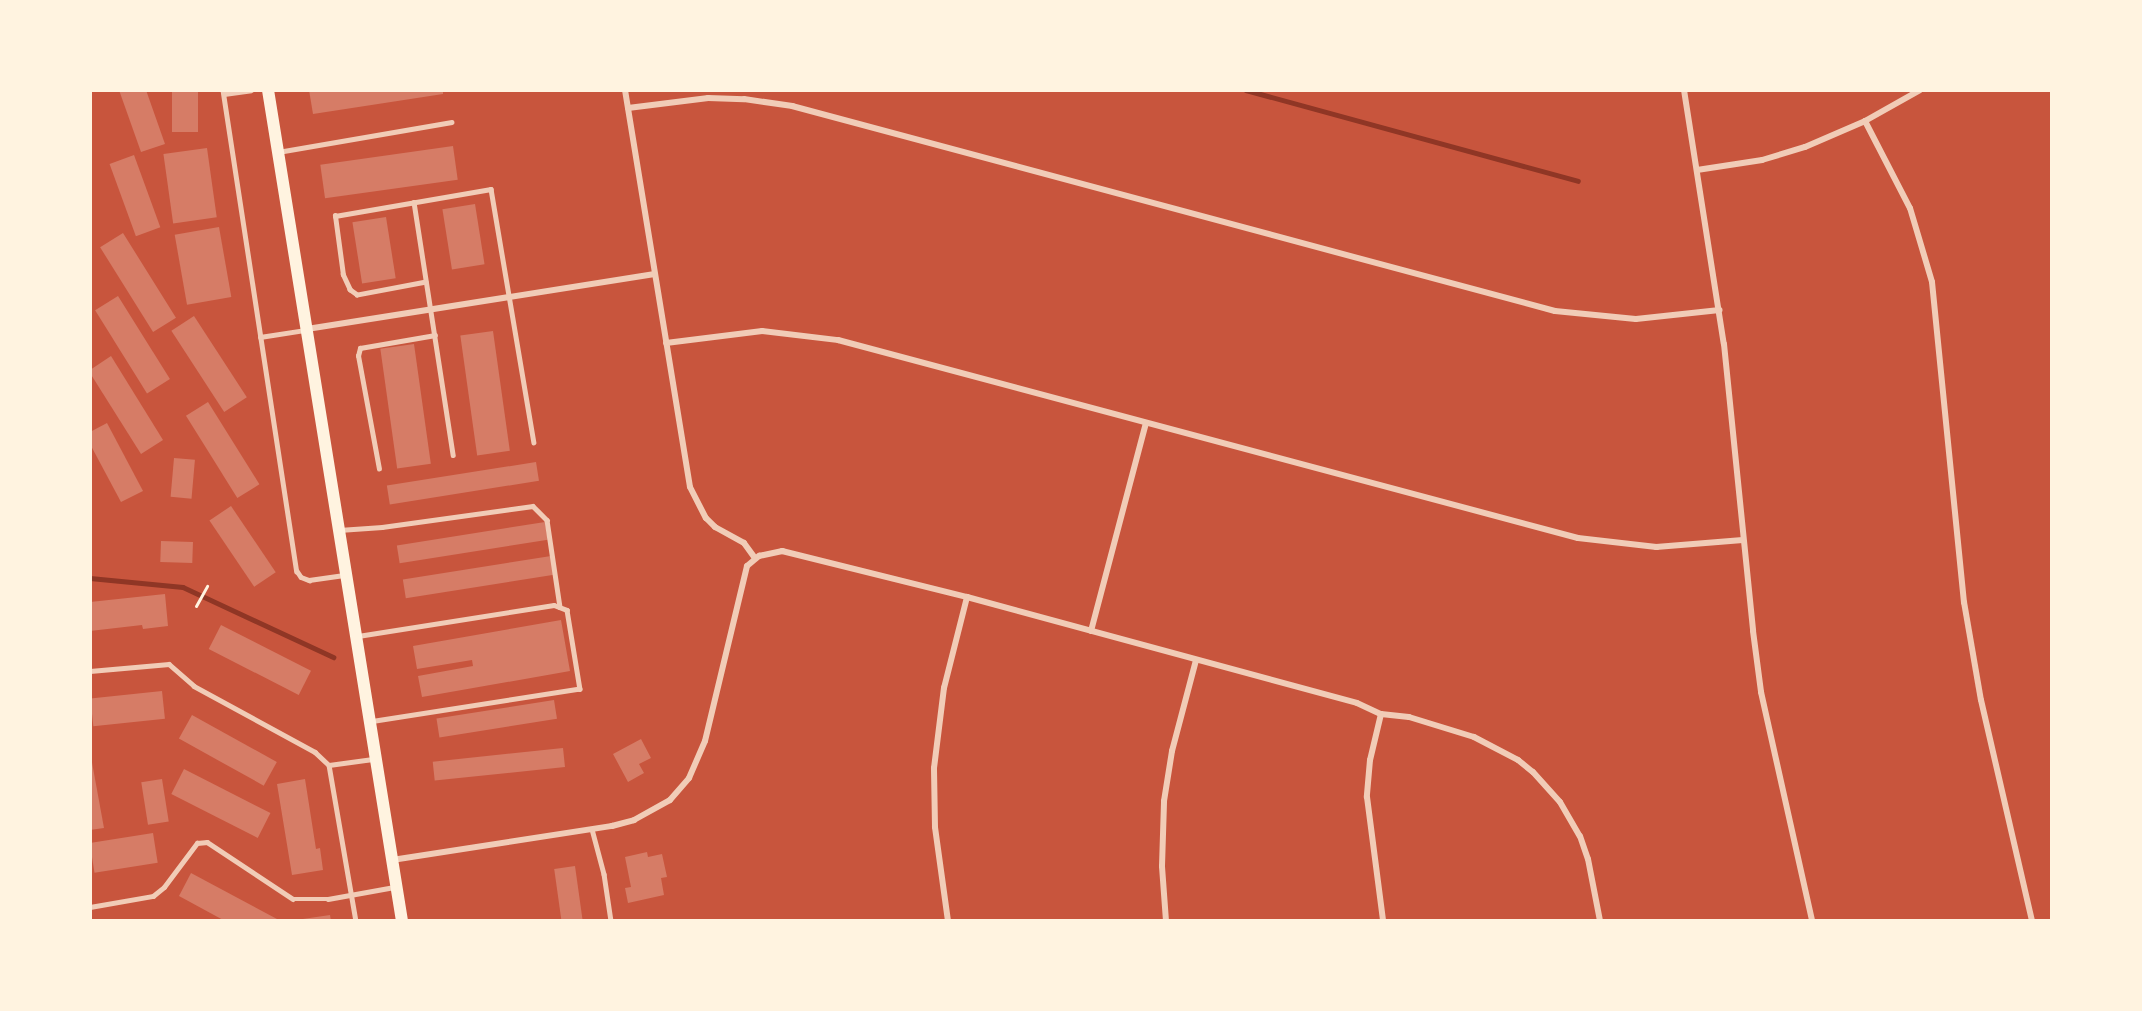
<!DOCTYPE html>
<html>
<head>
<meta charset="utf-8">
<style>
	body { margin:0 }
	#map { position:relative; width:2142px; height:1011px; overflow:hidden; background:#c8553d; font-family:Overpass,sans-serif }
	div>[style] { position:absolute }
	.stream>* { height:4.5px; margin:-2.25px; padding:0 2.25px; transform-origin:2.25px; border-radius:2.25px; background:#8f3625 }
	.building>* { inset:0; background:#d67c66; transform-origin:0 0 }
	.path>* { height:3px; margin:-1.5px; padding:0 1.5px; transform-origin:1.5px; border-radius:1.5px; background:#fff3e0 }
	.service>* { height:4.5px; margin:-2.25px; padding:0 2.25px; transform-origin:2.25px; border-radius:2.25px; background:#f1ccb7 }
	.minor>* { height:6px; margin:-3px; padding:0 3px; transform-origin:3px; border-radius:3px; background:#f1ccb7 }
	.secondary>* { height:12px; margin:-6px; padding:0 6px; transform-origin:6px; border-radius:6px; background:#fff3e0 }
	span { translate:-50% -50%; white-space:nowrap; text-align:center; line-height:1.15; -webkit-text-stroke:6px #fff3e0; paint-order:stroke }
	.frame { position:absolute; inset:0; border:92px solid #fff3e0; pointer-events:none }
</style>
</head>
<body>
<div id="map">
	<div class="stream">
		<i style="left:1246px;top:90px;width:344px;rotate:15.3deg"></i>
		<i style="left:90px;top:578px;width:93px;rotate:5.5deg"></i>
		<i style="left:183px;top:587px;width:166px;rotate:25deg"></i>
	</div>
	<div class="building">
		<i style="clip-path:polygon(119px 90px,146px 90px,165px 144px,141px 152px)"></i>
		<i style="left:172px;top:90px;width:26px;height:42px"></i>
		<i style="clip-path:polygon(309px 90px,443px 90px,443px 94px,313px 114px)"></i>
		<i style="left:453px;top:146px;width:34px;height:134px;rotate:82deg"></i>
		<i style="left:207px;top:148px;width:70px;height:44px;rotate:82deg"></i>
		<i style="left:134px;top:155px;width:77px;height:26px;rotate:70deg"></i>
		<i style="left:475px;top:204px;width:61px;height:33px;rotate:81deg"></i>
		<i style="left:386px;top:217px;width:62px;height:34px;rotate:81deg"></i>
		<i style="left:219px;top:227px;width:71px;height:45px;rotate:80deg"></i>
		<i style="left:123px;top:233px;width:100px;height:27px;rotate:58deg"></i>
		<i style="left:118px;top:296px;width:98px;height:27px;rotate:58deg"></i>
		<i style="left:194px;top:316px;width:97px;height:27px;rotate:57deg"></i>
		<i style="left:493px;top:331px;width:121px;height:33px;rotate:82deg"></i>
		<i style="left:414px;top:344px;width:121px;height:34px;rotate:82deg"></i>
		<i style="clip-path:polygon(111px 356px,163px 440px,141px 454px,90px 373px,90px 370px)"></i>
		<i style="left:208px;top:402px;width:97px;height:26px;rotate:58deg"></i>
		<i style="clip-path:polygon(107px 423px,143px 491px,121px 502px,90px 444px,90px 432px)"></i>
		<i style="left:174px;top:458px;width:21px;height:39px;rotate:5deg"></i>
		<i style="left:536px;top:462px;width:19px;height:151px;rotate:81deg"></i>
		<i style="left:231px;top:506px;width:80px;height:26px;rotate:56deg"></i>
		<i style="left:545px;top:522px;width:18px;height:150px;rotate:81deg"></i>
		<i style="left:161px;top:541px;width:32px;height:21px;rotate:2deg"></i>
		<i style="left:551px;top:556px;width:19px;height:150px;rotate:81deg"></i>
		<i style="clip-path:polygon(165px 594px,168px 626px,143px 629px,142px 625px,90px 631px,90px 602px)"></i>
		<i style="clip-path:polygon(561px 620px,570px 671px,422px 697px,418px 676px,473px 666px,472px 660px,417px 669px,413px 646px)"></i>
		<i style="left:221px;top:625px;width:101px;height:27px;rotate:27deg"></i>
		<i style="left:162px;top:691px;width:28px;height:72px;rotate:84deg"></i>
		<i style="left:554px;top:700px;width:19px;height:119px;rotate:81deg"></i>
		<i style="left:192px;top:715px;width:97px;height:27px;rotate:29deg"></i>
		<i style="clip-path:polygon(641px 739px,651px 758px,639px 764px,644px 773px,628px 782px,613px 754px)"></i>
		<i style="left:563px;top:748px;width:19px;height:131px;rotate:84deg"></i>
		<i style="clip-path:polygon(91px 757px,104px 828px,90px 830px,90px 758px)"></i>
		<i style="left:184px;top:769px;width:97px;height:28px;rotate:27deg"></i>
		<i style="left:162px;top:779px;width:43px;height:21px;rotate:81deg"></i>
		<i style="clip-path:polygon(305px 779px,316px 849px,320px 848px,323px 870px,292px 875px,277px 784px)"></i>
		<i style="left:153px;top:833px;width:30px;height:64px;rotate:81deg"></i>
		<i style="clip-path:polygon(647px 852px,648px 857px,662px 854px,667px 877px,661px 878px,664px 895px,628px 903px,625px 888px,631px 887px,625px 857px)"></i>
		<i style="left:575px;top:866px;width:56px;height:21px;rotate:82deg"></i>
		<i style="clip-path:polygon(191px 873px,277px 919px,276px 921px,225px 921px,179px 896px)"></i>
		<i style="clip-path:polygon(330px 915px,331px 921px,296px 921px,296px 920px)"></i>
	</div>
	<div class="path">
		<i style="left:196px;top:606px;width:23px;rotate:-61deg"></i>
	</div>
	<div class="service">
		<i style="left:223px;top:90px;width:487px;rotate:81.3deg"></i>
		<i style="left:297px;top:571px;width:7px;rotate:56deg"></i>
		<i style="left:301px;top:577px;width:9px;rotate:21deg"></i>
		<i style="left:309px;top:580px;width:35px;rotate:-8deg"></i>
		<i style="left:224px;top:94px;width:27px;rotate:-8deg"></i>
		<i style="left:278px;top:152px;width:176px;rotate:-9.8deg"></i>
		<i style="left:414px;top:202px;width:256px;rotate:81.2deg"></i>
		<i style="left:426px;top:282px;width:70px;rotate:169.3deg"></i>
		<i style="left:357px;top:295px;width:9px;rotate:-144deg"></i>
		<i style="left:350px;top:290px;width:17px;rotate:-115deg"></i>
		<i style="left:343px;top:275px;width:60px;rotate:-97.7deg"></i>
		<i style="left:335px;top:216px;width:158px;rotate:-9.8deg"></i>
		<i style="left:491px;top:189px;width:257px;rotate:80.4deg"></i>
		<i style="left:260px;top:337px;width:46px;rotate:-8.8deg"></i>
		<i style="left:379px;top:469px;width:115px;rotate:-100.5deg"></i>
		<i style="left:358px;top:356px;width:8px;rotate:-76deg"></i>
		<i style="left:360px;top:348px;width:76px;rotate:-9.8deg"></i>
		<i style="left:339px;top:530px;width:43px;rotate:-4deg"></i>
		<i style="left:382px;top:527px;width:152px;rotate:-7.9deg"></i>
		<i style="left:533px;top:506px;width:20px;rotate:45deg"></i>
		<i style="left:547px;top:520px;width:88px;rotate:81.5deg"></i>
		<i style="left:358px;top:636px;width:198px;rotate:-9deg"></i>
		<i style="left:554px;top:605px;width:14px;rotate:21deg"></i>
		<i style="left:567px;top:610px;width:80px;rotate:80.7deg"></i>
		<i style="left:580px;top:689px;width:213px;rotate:171.1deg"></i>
		<i style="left:90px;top:671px;width:79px;rotate:-5.1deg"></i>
		<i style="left:169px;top:664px;width:33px;rotate:41deg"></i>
		<i style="left:194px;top:686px;width:138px;rotate:28.6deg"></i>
		<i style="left:315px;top:752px;width:19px;rotate:43deg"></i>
		<i style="left:329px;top:765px;width:44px;rotate:-7.8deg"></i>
		<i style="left:329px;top:765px;width:158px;rotate:80.2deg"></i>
		<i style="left:592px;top:829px;width:47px;rotate:75.1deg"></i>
		<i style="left:604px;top:874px;width:48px;rotate:81.5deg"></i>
		<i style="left:90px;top:907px;width:64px;rotate:-9.9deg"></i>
		<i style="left:153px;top:896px;width:14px;rotate:-39deg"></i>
		<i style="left:164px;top:887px;width:55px;rotate:-53.1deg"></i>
		<i style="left:197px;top:843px;width:10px;rotate:-6deg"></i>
		<i style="left:207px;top:842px;width:103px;rotate:33.5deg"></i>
		<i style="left:293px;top:899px;width:35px"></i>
		<i style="left:328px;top:899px;width:67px;rotate:-10.3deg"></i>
	</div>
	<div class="minor">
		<i style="left:625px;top:90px;width:402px;rotate:80.7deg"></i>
		<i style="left:690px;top:487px;width:35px;rotate:63deg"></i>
		<i style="left:706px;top:518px;width:13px;rotate:45deg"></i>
		<i style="left:715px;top:527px;width:33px;rotate:29deg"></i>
		<i style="left:744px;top:543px;width:19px;rotate:54deg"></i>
		<i style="left:1684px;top:90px;width:257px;rotate:81.1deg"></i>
		<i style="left:1724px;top:344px;width:288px;rotate:84.2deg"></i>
		<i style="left:1753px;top:631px;width:62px;rotate:82.5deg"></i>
		<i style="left:1761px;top:692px;width:235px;rotate:77.4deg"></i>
		<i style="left:628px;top:108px;width:81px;rotate:-7.1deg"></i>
		<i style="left:708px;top:98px;width:36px;rotate:2deg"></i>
		<i style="left:744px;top:99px;width:49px;rotate:8.3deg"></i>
		<i style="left:792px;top:106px;width:790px;rotate:15.04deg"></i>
		<i style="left:1555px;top:311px;width:81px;rotate:5.6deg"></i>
		<i style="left:1636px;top:319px;width:84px;rotate:-6.1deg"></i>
		<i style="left:1865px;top:121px;width:98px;rotate:62.7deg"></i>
		<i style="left:1910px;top:208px;width:77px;rotate:73.4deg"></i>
		<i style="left:1932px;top:282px;width:322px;rotate:84.3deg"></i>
		<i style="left:1964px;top:602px;width:99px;rotate:80.2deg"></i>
		<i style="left:1981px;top:700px;width:227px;rotate:77deg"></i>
		<i style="left:1697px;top:170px;width:66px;rotate:-8.7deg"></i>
		<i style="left:1762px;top:160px;width:45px;rotate:-16.8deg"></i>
		<i style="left:1805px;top:147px;width:65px;rotate:-23.4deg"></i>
		<i style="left:1865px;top:121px;width:63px;rotate:-29.4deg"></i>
		<i style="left:307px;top:329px;width:352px;rotate:-9deg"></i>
		<i style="left:666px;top:343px;width:97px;rotate:-7.1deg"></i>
		<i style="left:762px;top:331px;width:77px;rotate:6.8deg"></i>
		<i style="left:838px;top:340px;width:766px;rotate:14.98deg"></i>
		<i style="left:1578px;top:538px;width:79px;rotate:6.6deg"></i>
		<i style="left:1656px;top:547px;width:87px;rotate:-4.6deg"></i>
		<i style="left:1091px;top:631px;width:215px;rotate:-75.2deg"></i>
		<i style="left:1381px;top:714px;width:47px;rotate:103.4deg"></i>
		<i style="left:1370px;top:760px;width:37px;rotate:95deg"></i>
		<i style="left:1367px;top:797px;width:125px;rotate:82.6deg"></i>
		<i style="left:392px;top:860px;width:223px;rotate:-8.8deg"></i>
		<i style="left:612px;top:826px;width:23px;rotate:-15deg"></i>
		<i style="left:634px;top:820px;width:41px;rotate:-29.1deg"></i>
		<i style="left:670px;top:800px;width:29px;rotate:-49deg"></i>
		<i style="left:689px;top:778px;width:40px;rotate:-66.6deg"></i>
		<i style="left:705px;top:741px;width:180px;rotate:-76.5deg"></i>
		<i style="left:747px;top:566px;width:16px;rotate:-40deg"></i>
		<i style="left:759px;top:556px;width:24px;rotate:-12deg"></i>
		<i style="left:782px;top:551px;width:191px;rotate:14deg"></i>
		<i style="left:967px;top:597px;width:404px;rotate:15.2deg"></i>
		<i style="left:1357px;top:703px;width:26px;rotate:25deg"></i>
		<i style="left:1381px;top:714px;width:28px;rotate:6deg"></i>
		<i style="left:1409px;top:717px;width:68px;rotate:17.1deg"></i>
		<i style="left:1474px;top:737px;width:50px;rotate:27.6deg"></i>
		<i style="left:1518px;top:760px;width:19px;rotate:39deg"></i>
		<i style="left:1533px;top:772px;width:40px;rotate:48deg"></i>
		<i style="left:1560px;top:802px;width:39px;rotate:60deg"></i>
		<i style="left:1580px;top:836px;width:24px;rotate:71deg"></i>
		<i style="left:1588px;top:859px;width:63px;rotate:79deg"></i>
		<i style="left:948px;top:921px;width:95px;rotate:-97.9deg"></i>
		<i style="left:935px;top:827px;width:59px;rotate:-91deg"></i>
		<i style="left:934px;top:768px;width:81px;rotate:-82.9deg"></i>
		<i style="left:944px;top:688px;width:94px;rotate:-75.8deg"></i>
		<i style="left:1166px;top:921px;width:55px;rotate:-94.2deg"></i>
		<i style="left:1162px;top:866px;width:65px;rotate:-88.2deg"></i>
		<i style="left:1164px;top:801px;width:51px;rotate:-80.9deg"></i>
		<i style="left:1172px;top:751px;width:94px;rotate:-75.2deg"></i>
	</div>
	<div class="secondary">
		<i style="left:268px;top:90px;width:842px;rotate:80.84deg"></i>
	</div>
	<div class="frame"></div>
</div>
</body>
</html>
